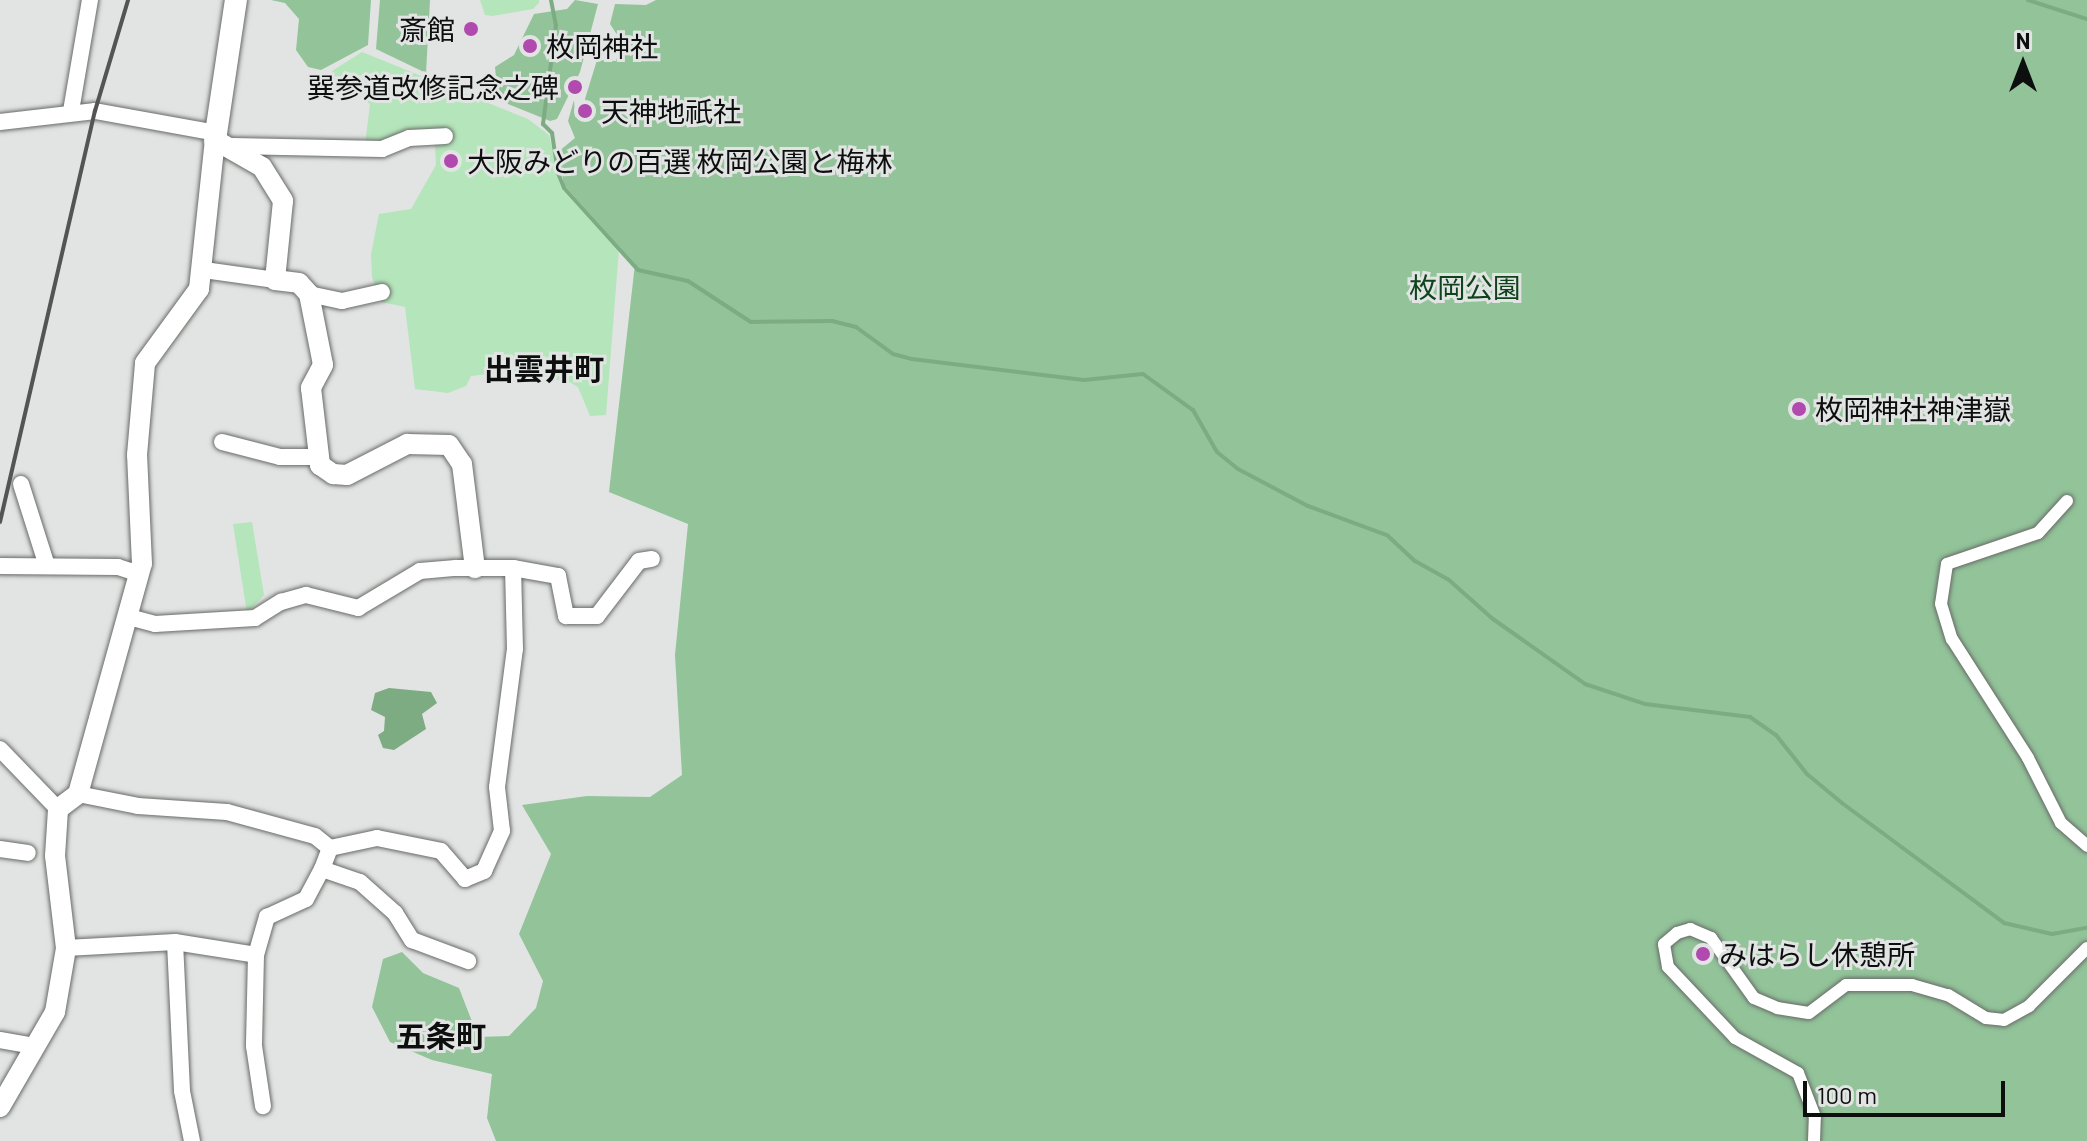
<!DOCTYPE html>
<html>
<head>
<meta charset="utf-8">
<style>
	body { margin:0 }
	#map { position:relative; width:2087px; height:1141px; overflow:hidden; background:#e1e4e2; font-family:Barlow,"Noto Sans JP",sans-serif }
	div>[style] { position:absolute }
	.green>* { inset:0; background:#b5e5bb }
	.forest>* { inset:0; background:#92c399 }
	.water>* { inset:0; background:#7dac83 }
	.stream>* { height:4px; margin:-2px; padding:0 2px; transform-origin:2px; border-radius:2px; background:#7dac83 }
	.roads { filter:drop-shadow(0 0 2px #686b68) drop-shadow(0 0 2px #686b68) }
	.pedestrian>* { height:12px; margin:-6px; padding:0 6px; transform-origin:6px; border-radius:6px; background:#fff }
	.minor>* { height:16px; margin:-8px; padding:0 8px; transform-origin:8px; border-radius:8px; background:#fff }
	.tertiary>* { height:20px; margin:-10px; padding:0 10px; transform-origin:10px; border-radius:10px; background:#fff }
	.secondary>* { height:22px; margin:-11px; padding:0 11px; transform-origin:11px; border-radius:11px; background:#fff }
	.rail>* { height:4px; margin:-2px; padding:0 2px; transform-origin:2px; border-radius:2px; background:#535554 }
	.dots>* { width:22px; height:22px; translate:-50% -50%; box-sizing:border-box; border:4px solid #e1e4e2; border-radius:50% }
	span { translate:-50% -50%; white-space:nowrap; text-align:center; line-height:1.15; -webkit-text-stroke:6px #e1e4e2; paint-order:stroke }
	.poi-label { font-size:28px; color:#0d0e0e }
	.right { translate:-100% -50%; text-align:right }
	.left { translate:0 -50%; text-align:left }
	.park-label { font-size:28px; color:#0e431c }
	.neighbourhood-label { font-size:30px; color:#0d0e0e; font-weight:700 }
	.north { position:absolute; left:1983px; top:24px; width:80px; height:80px; -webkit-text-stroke:6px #e1e4e2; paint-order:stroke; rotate:0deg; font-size:22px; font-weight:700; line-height:32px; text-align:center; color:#0d0e0e }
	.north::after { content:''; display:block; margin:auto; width:28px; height:36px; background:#0d0e0e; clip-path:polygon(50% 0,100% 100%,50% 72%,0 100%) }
	.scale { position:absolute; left:1803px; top:1081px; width:202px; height:36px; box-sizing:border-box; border:4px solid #0d0e0e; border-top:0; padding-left:10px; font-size:24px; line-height:28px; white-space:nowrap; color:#0d0e0e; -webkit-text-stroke:6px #e1e4e2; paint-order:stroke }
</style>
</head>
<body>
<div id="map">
	<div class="green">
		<i style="clip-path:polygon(480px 0,539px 0,539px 3px,533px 9px,492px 16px,485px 15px)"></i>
		<i style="clip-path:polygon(362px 52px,528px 119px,549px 135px,560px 183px,619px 249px,606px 415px,590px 416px,578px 387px,566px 380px,525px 380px,511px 371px,471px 376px,466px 386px,448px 393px,415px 389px,405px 307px,381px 302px,372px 277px,371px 254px,379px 214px,411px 209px,436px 165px,435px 144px,365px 145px,370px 104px,333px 79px,332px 71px)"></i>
		<i style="clip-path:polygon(252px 522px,264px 595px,247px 613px,233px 524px)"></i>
	</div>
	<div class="forest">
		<i style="clip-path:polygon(271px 0,371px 0,368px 45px,321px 70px,308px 67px,296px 50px,299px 19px,285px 3px)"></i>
		<i style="clip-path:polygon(380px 0,430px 0,426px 73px,376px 49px)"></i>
		<i style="clip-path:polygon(575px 0,598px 4px,580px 72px,557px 119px,550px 121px,498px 100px,495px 67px,514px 55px,534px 14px,567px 9px)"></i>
		<i style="clip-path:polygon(656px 0,2087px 0,2087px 1141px,496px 1141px,487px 1118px,492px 1074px,432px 1060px,390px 1042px,372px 1007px,383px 959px,402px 952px,423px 973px,459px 988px,478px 1037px,509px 1036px,536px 1008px,543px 981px,519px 934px,551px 854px,522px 805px,587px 796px,650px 797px,682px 775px,675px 655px,688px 524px,609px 492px,635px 264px,564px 185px,558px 152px,575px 138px,568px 121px,574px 100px,575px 117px,589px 118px,585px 99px,597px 60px,616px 61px,622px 42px,610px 24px,615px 4px,646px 5px)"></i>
	</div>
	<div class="water">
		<i style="clip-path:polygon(389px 688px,431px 692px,437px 703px,422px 714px,426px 729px,394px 750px,383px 748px,378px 735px,384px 731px,385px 717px,371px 710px,375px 693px)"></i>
	</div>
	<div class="stream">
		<i style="left:551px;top:0;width:25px;rotate:79deg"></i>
		<i style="left:556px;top:25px;width:100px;rotate:97.5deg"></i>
		<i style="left:543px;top:124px;width:13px;rotate:45deg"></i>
		<i style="left:552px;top:133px;width:40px;rotate:81.5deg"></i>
		<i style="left:558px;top:173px;width:16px;rotate:68deg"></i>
		<i style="left:564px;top:188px;width:110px;rotate:47.9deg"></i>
		<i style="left:638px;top:270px;width:51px;rotate:12.4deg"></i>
		<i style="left:688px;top:281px;width:75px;rotate:33.1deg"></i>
		<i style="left:751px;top:322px;width:81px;rotate:-0.7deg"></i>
		<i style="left:832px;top:321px;width:25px;rotate:14deg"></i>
		<i style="left:856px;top:327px;width:46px;rotate:36.1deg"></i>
		<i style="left:893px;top:354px;width:20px;rotate:15deg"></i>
		<i style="left:912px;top:359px;width:173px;rotate:7deg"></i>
		<i style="left:1084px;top:380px;width:59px;rotate:-5.8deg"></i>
		<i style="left:1143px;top:374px;width:62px;rotate:35.8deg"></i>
		<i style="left:1193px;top:410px;width:48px;rotate:60.3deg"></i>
		<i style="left:1217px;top:452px;width:27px;rotate:39deg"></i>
		<i style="left:1238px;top:469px;width:79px;rotate:27.9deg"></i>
		<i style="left:1308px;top:506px;width:84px;rotate:20.2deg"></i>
		<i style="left:1387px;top:535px;width:38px;rotate:43deg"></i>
		<i style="left:1415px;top:561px;width:39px;rotate:29deg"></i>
		<i style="left:1449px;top:580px;width:59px;rotate:41.6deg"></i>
		<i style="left:1493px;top:619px;width:113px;rotate:35.2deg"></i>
		<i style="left:1585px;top:684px;width:63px;rotate:18.4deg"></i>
		<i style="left:1645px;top:704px;width:106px;rotate:7.1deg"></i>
		<i style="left:1750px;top:717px;width:32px;rotate:35deg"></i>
		<i style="left:1776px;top:735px;width:50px;rotate:51.5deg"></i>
		<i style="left:1807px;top:774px;width:45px;rotate:39.6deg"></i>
		<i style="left:1842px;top:803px;width:202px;rotate:36.5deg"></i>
		<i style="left:2004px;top:923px;width:49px;rotate:12.9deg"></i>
		<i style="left:2052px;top:934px;width:36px;rotate:-10deg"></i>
		<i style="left:2028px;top:0;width:62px;rotate:17.9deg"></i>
	</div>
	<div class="roads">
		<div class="pedestrian">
			<i style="left:2067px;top:501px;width:43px;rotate:132.2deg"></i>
			<i style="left:2038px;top:533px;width:96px;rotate:161.2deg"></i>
			<i style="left:1947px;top:564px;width:40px;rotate:98.5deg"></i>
			<i style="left:1941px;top:604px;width:37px;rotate:73deg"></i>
			<i style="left:1952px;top:639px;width:141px;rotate:57.4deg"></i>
			<i style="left:2028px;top:758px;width:73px;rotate:63.1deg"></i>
			<i style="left:2061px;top:823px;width:35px;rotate:41deg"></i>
			<i style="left:1814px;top:1141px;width:24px;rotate:-88deg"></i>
			<i style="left:1815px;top:1117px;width:47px;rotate:-111.1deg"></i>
			<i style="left:1798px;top:1073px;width:72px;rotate:-150.9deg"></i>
			<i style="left:1735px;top:1038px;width:98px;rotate:-133.3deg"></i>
			<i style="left:1668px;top:967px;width:23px;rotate:-100deg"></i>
			<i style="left:1664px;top:944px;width:17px;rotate:-40deg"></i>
			<i style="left:1677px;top:933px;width:14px;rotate:-17deg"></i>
			<i style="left:1690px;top:929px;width:23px;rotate:23deg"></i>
			<i style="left:1711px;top:938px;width:74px;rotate:54.4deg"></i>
			<i style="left:1754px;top:998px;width:25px;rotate:23deg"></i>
			<i style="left:1777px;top:1008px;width:32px;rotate:9deg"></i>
			<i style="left:1809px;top:1013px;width:46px;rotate:-37.1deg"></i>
			<i style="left:1846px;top:985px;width:66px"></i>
			<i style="left:1912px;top:985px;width:37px;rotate:16deg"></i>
			<i style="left:1948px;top:995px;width:44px;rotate:31.2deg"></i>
			<i style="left:1986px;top:1018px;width:18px;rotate:6deg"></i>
			<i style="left:2004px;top:1020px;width:29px;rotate:-29deg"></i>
			<i style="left:2029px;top:1006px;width:82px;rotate:-45deg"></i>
		</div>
		<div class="minor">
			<i style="left:71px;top:111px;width:113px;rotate:-80.3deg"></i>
			<i style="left:0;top:122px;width:96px;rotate:-6.6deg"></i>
			<i style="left:95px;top:111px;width:123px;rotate:10.3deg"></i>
			<i style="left:233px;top:146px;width:149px;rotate:1.2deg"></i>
			<i style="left:382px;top:149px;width:29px;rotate:-22deg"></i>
			<i style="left:409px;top:138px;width:36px;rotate:-3deg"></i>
			<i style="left:204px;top:270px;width:72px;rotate:8deg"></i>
			<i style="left:309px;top:294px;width:34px;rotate:12deg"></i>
			<i style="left:342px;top:301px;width:41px;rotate:-12.7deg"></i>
			<i style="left:222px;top:442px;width:60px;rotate:14.5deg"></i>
			<i style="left:280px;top:457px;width:38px"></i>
			<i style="left:21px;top:484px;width:86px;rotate:72.4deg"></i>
			<i style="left:0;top:566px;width:118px;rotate:0.5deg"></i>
			<i style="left:118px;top:567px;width:23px;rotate:18deg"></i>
			<i style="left:129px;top:617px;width:27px;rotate:15deg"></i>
			<i style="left:155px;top:624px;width:100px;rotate:-3.4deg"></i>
			<i style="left:255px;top:618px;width:31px;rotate:-32deg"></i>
			<i style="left:281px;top:602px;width:26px;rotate:-16deg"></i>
			<i style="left:306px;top:595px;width:54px;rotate:14deg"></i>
			<i style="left:358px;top:608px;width:72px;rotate:-30.8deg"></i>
			<i style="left:420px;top:571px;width:36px;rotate:-5deg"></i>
			<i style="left:456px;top:568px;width:57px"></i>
			<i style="left:513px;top:568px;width:46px;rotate:10.1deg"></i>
			<i style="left:558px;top:576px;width:41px;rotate:78.7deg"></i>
			<i style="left:566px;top:616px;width:31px"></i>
			<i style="left:597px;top:616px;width:69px;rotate:-52.6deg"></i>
			<i style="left:639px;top:561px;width:13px;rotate:-9deg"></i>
			<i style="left:0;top:749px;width:83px;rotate:46deg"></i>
			<i style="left:78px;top:794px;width:61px;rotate:11.3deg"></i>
			<i style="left:138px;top:806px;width:89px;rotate:3.9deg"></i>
			<i style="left:227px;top:812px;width:91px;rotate:15.3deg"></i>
			<i style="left:315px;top:836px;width:19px;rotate:39deg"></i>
			<i style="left:0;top:849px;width:28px;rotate:8deg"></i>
			<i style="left:322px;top:869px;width:22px;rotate:-69deg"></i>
			<i style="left:330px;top:848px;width:48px;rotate:-12deg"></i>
			<i style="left:377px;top:838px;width:65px;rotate:11.5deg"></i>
			<i style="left:441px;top:851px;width:37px;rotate:49deg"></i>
			<i style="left:465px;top:879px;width:21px;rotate:-23deg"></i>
			<i style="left:484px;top:871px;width:44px;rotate:-65.8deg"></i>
			<i style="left:502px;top:831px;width:44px;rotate:-96.5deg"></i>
			<i style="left:497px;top:787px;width:139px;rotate:-82.6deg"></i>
			<i style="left:515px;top:649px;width:81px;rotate:-91.4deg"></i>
			<i style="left:175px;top:942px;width:149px;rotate:87.3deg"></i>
			<i style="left:182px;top:1091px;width:51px;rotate:78.7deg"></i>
			<i style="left:66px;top:948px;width:109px;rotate:-3.2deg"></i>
			<i style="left:175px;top:942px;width:82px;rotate:9.1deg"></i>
			<i style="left:256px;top:955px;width:40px;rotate:-74deg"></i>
			<i style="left:267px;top:917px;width:43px;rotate:-24.8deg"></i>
			<i style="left:306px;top:899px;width:34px;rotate:-62deg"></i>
			<i style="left:322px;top:869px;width:40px;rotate:18.9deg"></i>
			<i style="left:360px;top:882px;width:47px;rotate:41.5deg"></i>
			<i style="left:395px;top:913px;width:32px;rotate:58deg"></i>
			<i style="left:412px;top:940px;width:60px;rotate:20.6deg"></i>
			<i style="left:256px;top:955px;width:91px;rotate:91.3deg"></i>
			<i style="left:254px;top:1046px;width:61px;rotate:81.5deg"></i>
			<i style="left:0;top:1040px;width:36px;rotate:10deg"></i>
		</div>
		<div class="tertiary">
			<i style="left:0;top:1107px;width:110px;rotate:-59.9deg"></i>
			<i style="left:55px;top:1012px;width:65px;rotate:-80.2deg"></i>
			<i style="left:66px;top:948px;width:93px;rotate:-96.8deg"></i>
			<i style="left:55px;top:856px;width:47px;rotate:-86.3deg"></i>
			<i style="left:58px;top:809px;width:25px;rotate:-37deg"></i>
			<i style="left:78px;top:794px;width:239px;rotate:-74.5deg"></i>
			<i style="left:142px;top:564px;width:109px;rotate:-92.6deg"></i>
			<i style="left:137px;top:455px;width:92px;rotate:-85deg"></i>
			<i style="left:145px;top:363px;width:92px;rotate:-53.9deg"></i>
			<i style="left:199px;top:289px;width:150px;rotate:-83.9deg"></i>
			<i style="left:215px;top:140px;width:54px;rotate:29.9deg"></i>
			<i style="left:262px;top:167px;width:40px;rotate:58deg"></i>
			<i style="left:283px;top:201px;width:79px;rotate:95.8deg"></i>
			<i style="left:275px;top:280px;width:24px;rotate:7deg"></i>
			<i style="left:299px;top:283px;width:15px;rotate:48deg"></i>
			<i style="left:309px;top:294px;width:72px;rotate:78.8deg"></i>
			<i style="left:323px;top:365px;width:26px;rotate:118deg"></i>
			<i style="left:311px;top:388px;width:78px;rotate:83.3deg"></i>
			<i style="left:320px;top:465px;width:16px;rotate:35deg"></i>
			<i style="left:333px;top:474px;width:14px;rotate:4deg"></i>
			<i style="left:347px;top:475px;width:68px;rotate:-27.3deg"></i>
			<i style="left:407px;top:444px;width:42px;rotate:1.4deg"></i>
			<i style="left:449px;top:445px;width:23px;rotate:56deg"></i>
			<i style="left:462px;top:464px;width:105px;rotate:82.9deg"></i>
		</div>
		<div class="secondary">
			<i style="left:215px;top:140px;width:142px;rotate:-81.5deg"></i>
		</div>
	</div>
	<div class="rail">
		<i style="left:0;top:522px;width:422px;rotate:-77deg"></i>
		<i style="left:95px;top:111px;width:116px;rotate:-73.4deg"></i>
	</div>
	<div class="dots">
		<i style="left:471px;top:29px;background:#b04aae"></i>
		<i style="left:530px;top:46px;background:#b04aae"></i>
		<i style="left:575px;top:87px;background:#b04aae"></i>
		<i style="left:585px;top:111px;background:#b04aae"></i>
		<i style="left:451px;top:161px;background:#b04aae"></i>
		<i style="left:1799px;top:409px;background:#b04aae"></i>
		<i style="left:1703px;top:954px;background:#b04aae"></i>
	</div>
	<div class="poi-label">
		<span class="right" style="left:455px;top:29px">斎館</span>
		<span class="left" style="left:546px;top:46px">枚岡神社</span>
		<span class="right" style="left:559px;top:87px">巽参道改修記念之碑</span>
		<span class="left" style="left:601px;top:111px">天神地祇社</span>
		<span class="left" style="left:467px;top:161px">大阪みどりの百選 枚岡公園と梅林</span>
		<span class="left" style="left:1815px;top:409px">枚岡神社神津嶽</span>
		<span class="left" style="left:1719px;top:954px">みはらし休憩所</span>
	</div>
	<div class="park-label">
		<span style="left:1465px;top:287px">枚岡公園</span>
	</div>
	<div class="neighbourhood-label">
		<span style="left:544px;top:368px">出雲井町</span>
		<span style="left:441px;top:1035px">五条町</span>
	</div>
	<div class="north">N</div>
	<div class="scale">100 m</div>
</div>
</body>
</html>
